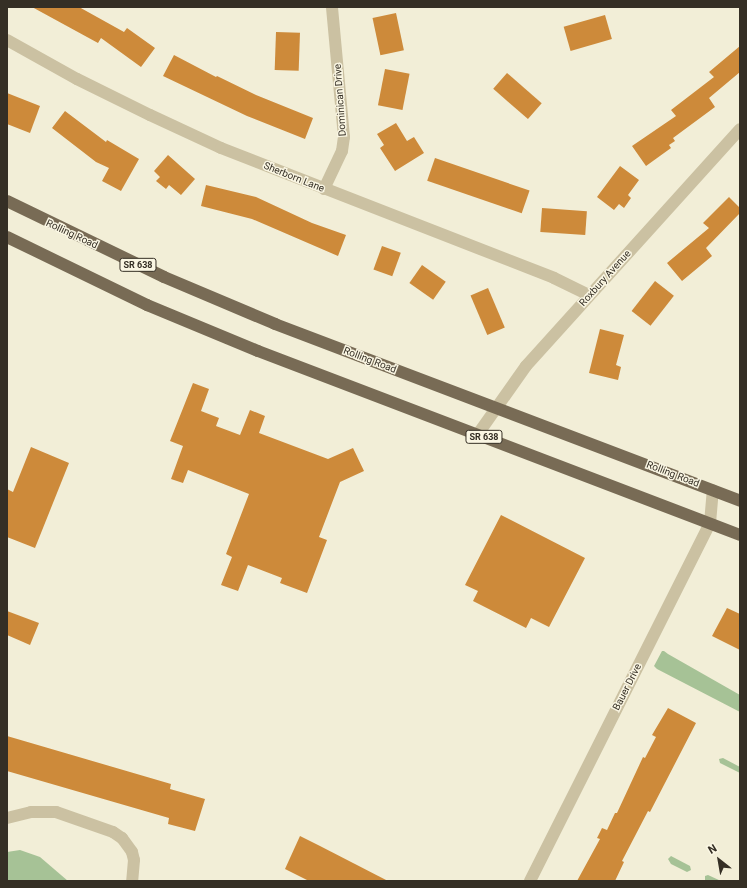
<!DOCTYPE html>
<html>
<head>
<meta charset="utf-8">
<style>
	body { margin:0 }
	#map { position:relative; width:747px; height:888px; overflow:hidden; background:#f2eed7; font-family:Roboto,sans-serif }
	div>[style] { position:absolute }
	.green>* { inset:0; background:#a6c296 }
	.building>* { inset:0; background:#cd8a3a; transform-origin:0 0 }
	.minor>* { height:12px; margin:-6px; padding:0 6px; transform-origin:6px; border-radius:6px; background:#cbc1a2 }
	.major>* { height:12px; margin:-6px; padding:0 6px; transform-origin:6px; border-radius:6px; background:#786b55 }
	span { translate:-50% -50%; white-space:nowrap; text-align:center; line-height:1.15; -webkit-text-stroke:3px #faf6e3; paint-order:stroke }
	.shield-label span { padding:1px 3px; background:#faf6e3; border:1px solid; border-radius:3px; -webkit-text-stroke-width:0 }
	.shield-label { font-size:9px; color:#352f25; font-weight:700 }
	.street-label { font-size:10px; color:#352f25 }
	.frame { position:absolute; inset:0; border:8px solid #352f25; pointer-events:none }
	.north { position:absolute; left:699px; top:840px; width:40px; height:40px; -webkit-text-stroke:3px #faf6e3; paint-order:stroke; rotate:329deg; font-size:11px; font-weight:700; line-height:16px; text-align:center; color:#352f25 }
	.north::after { content:''; display:block; margin:auto; width:14px; height:18px; background:#352f25; clip-path:polygon(50% 0,100% 100%,50% 72%,0 100%) }
</style>
</head>
<body>
<div id="map">
	<div class="green">
		<i style="clip-path:polygon(662px 651px,664px 651px,668px 654px,740px 695px,740px 712px,657px 669px,654px 666px)"></i>
		<i style="clip-path:polygon(723px 758px,740px 767px,740px 773px,720px 763px,719px 759px)"></i>
		<i style="clip-path:polygon(20px 850px,40px 857px,68px 881px,7px 881px,7px 852px)"></i>
		<i style="clip-path:polygon(671px 856px,690px 866px,691px 870px,687px 872px,671px 864px,668px 859px)"></i>
		<i style="clip-path:polygon(708px 875px,721px 881px,705px 881px,705px 876px)"></i>
	</div>
	<div class="building">
		<i style="clip-path:polygon(32px 7px,79px 7px,124px 32px,127px 28px,155px 48px,141px 67px,101px 38px,98px 43px)"></i>
		<i style="left:396px;top:13px;width:38px;height:24px;rotate:78deg"></i>
		<i style="left:605px;top:15px;width:25px;height:43px;rotate:74deg"></i>
		<i style="left:276px;top:32px;width:24px;height:38px;rotate:2deg"></i>
		<i style="clip-path:polygon(740px 46px,740px 72px,709px 98px,715px 107px,673px 138px,675px 141px,669px 145px,671px 148px,646px 166px,632px 146px,676px 116px,671px 110px,714px 77px,709px 72px)"></i>
		<i style="clip-path:polygon(174px 55px,216px 77px,217px 76px,256px 95px,313px 118px,305px 139px,247px 116px,163px 76px)"></i>
		<i style="left:385px;top:69px;width:25px;height:37px;rotate:11deg"></i>
		<i style="left:507px;top:73px;width:46px;height:21px;rotate:41deg"></i>
		<i style="clip-path:polygon(7px 93px,40px 106px,30px 133px,7px 124px)"></i>
		<i style="clip-path:polygon(65px 111px,106px 142px,107px 140px,139px 159px,121px 191px,102px 181px,109px 168px,96px 162px,52px 128px)"></i>
		<i style="clip-path:polygon(396px 123px,407px 141px,414px 137px,424px 153px,395px 171px,380px 148px,384px 145px,377px 134px)"></i>
		<i style="clip-path:polygon(168px 155px,195px 179px,181px 195px,169px 185px,166px 189px,156px 181px,160px 177px,154px 171px)"></i>
		<i style="left:435px;top:158px;width:100px;height:24px;rotate:19deg"></i>
		<i style="clip-path:polygon(620px 166px,639px 180px,628px 195px,631px 198px,624px 208px,619px 204px,614px 210px,597px 197px)"></i>
		<i style="clip-path:polygon(206px 185px,256px 197px,312px 223px,346px 235px,338px 256px,252px 219px,201px 206px)"></i>
		<i style="clip-path:polygon(729px 197px,740px 208px,740px 213px,706px 248px,712px 256px,682px 281px,667px 263px,709px 228px,703px 223px)"></i>
		<i style="left:542px;top:208px;width:45px;height:24px;rotate:4deg"></i>
		<i style="left:382px;top:246px;width:20px;height:25px;rotate:20deg"></i>
		<i style="left:422px;top:265px;width:29px;height:22px;rotate:35deg"></i>
		<i style="left:655px;top:281px;width:24px;height:38px;rotate:38deg"></i>
		<i style="left:488px;top:288px;width:43px;height:19px;rotate:67deg"></i>
		<i style="clip-path:polygon(600px 329px,624px 335px,616px 365px,621px 367px,618px 380px,589px 373px)"></i>
		<i style="clip-path:polygon(193px 383px,209px 389px,201px 411px,219px 418px,216px 426px,240px 435px,250px 410px,265px 416px,259px 433px,328px 459px,353px 448px,364px 471px,340px 482px,319px 537px,327px 540px,307px 593px,280px 583px,282px 578px,248px 565px,238px 591px,221px 585px,232px 557px,226px 554px,249px 494px,188px 470px,183px 483px,171px 479px,183px 446px,170px 441px)"></i>
		<i style="clip-path:polygon(31px 447px,69px 463px,35px 548px,7px 537px,7px 489px,13px 492px)"></i>
		<i style="clip-path:polygon(501px 515px,585px 558px,549px 627px,531px 618px,526px 628px,473px 601px,478px 591px,465px 585px)"></i>
		<i style="clip-path:polygon(727px 608px,740px 614px,740px 650px,712px 636px)"></i>
		<i style="clip-path:polygon(7px 611px,39px 623px,30px 645px,7px 635px)"></i>
		<i style="clip-path:polygon(668px 708px,696px 723px,650px 812px,648px 811px,622px 861px,624px 862px,615px 881px,577px 881px,600px 839px,597px 838px,602px 828px,607px 830px,615px 813px,617px 813px,643px 757px,645px 758px,656px 737px,652px 735px)"></i>
		<i style="clip-path:polygon(7px 736px,171px 784px,170px 789px,205px 799px,195px 831px,168px 824px,169px 818px,7px 771px)"></i>
		<i style="clip-path:polygon(300px 836px,320px 846px,388px 881px,309px 881px,285px 869px)"></i>
	</div>
	<div class="minor">
		<i style="left:7px;top:40px;width:80px;rotate:29.1deg"></i>
		<i style="left:77px;top:79px;width:81px;rotate:26.3deg"></i>
		<i style="left:150px;top:115px;width:78px;rotate:24.9deg"></i>
		<i style="left:221px;top:148px;width:357px;rotate:21.3deg"></i>
		<i style="left:554px;top:278px;width:39px;rotate:26deg"></i>
		<i style="left:324px;top:189px;width:42px;rotate:-64.7deg"></i>
		<i style="left:342px;top:151px;width:14px;rotate:-82deg"></i>
		<i style="left:344px;top:137px;width:131px;rotate:-95.3deg"></i>
		<i style="left:478px;top:434px;width:83px;rotate:-54.8deg"></i>
		<i style="left:526px;top:366px;width:319px;rotate:-47.9deg"></i>
		<i style="left:7px;top:818px;width:25px;rotate:-14deg"></i>
		<i style="left:31px;top:812px;width:25px"></i>
		<i style="left:56px;top:812px;width:60px;rotate:19.3deg"></i>
		<i style="left:113px;top:832px;width:11px;rotate:34deg"></i>
		<i style="left:122px;top:838px;width:17px;rotate:54deg"></i>
		<i style="left:132px;top:852px;width:8px;rotate:76deg"></i>
		<i style="left:134px;top:860px;width:21px;rotate:95deg"></i>
		<i style="left:530px;top:881px;width:401px;rotate:-63.3deg"></i>
		<i style="left:710px;top:523px;width:33px;rotate:-85deg"></i>
	</div>
	<div class="major">
		<i style="left:7px;top:201px;width:174px;rotate:25.8deg"></i>
		<i style="left:164px;top:277px;width:121px;rotate:22.9deg"></i>
		<i style="left:275px;top:324px;width:498px;rotate:20.8deg"></i>
		<i style="left:7px;top:237px;width:156px;rotate:25.9deg"></i>
		<i style="left:147px;top:305px;width:120px;rotate:22.5deg"></i>
		<i style="left:258px;top:351px;width:516px;rotate:20.89deg"></i>
	</div>
	<div class="shield-label">
		<span style="left:138px;top:265px">SR 638</span>
		<span style="left:484px;top:437px">SR 638</span>
	</div>
	<div class="street-label">
		<span style="left:340px;top:100px;rotate:-94deg">Dominican Drive</span>
		<span style="left:294px;top:177px;rotate:22deg">Sherborn Lane</span>
		<span style="left:72px;top:234px;rotate:25deg">Rolling Road</span>
		<span style="left:605px;top:278px;rotate:-48deg">Roxbury Avenue</span>
		<span style="left:370px;top:360px;rotate:21deg">Rolling Road</span>
		<span style="left:673px;top:474px;rotate:21deg">Rolling Road</span>
		<span style="left:627px;top:687px;rotate:-63deg">Bauer Drive</span>
	</div>
	<div class="frame"></div>
	<div class="north">N</div>
</div>
</body>
</html>
